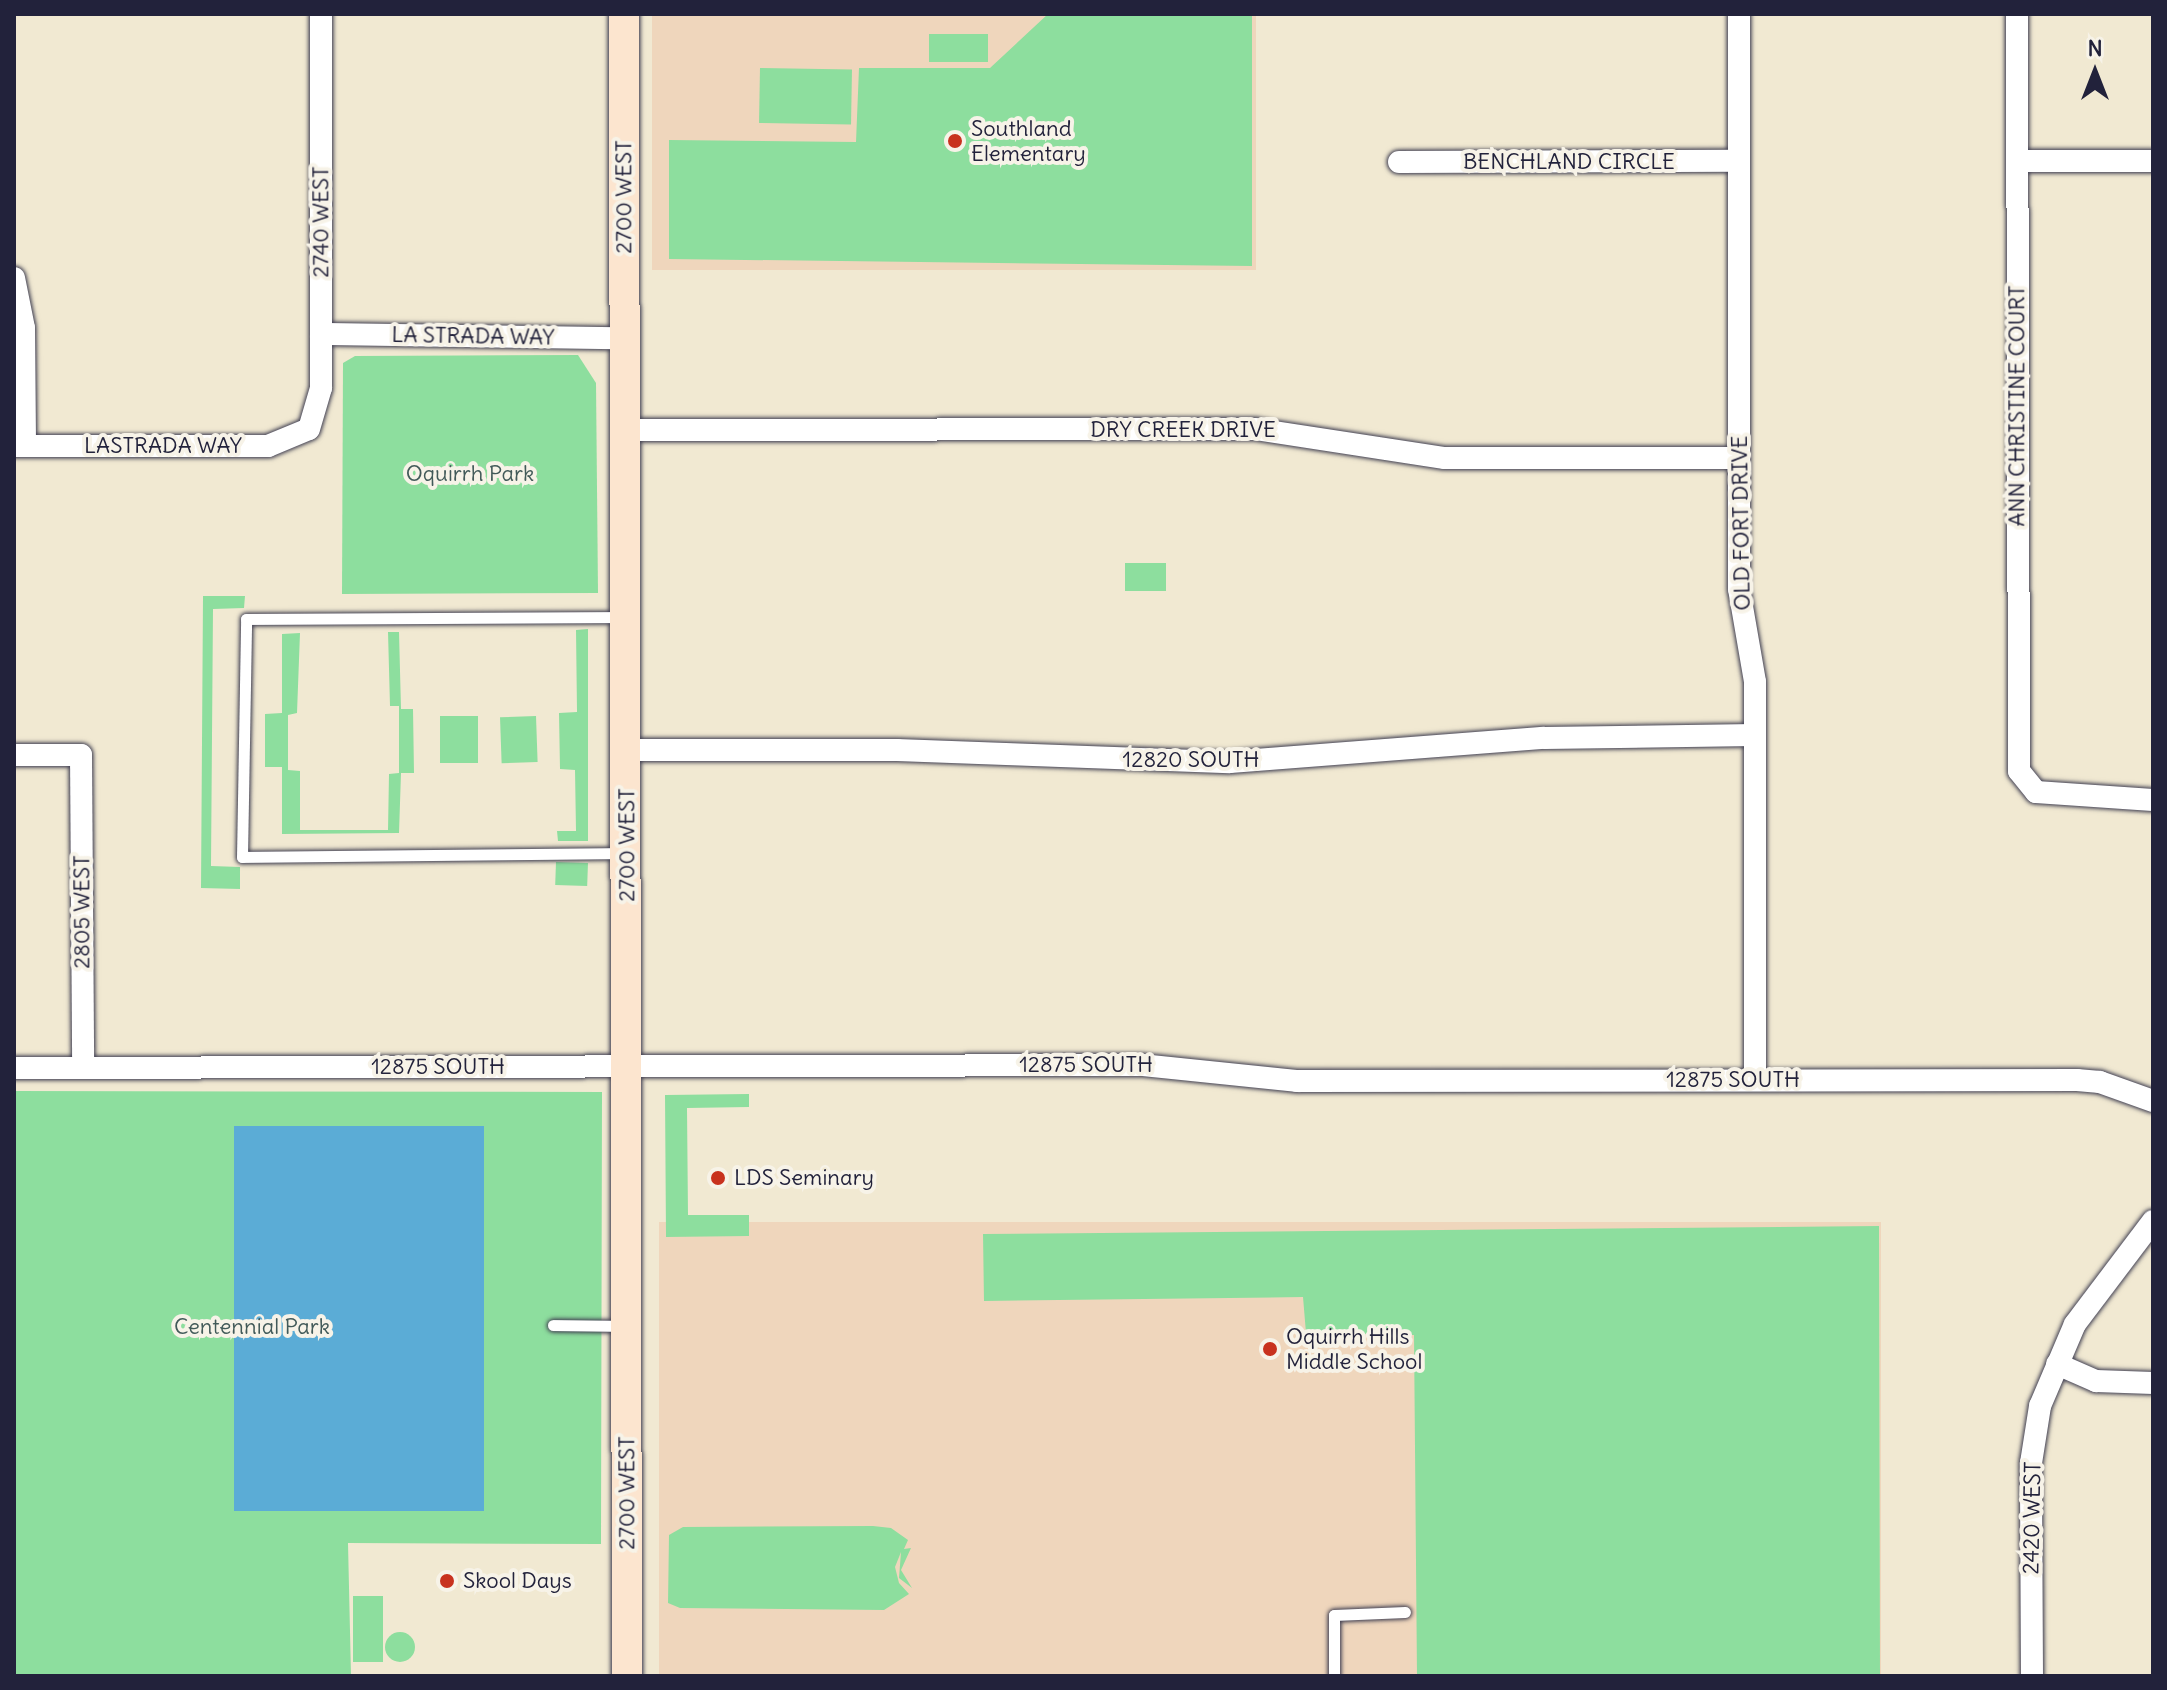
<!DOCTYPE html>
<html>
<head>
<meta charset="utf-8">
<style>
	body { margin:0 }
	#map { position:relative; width:2167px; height:1690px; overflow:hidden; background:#f1e9d2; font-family:Delius,sans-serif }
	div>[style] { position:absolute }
	.built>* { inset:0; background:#efd6bc; transform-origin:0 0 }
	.green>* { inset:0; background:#8dde9e; transform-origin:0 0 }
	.round { border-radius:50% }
	.water>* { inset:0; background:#5bacd6; transform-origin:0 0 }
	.roads { filter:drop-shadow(0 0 2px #414052) drop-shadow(0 0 2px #414052) }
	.service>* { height:11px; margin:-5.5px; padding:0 5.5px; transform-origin:5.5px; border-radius:5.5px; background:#fff }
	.minor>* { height:22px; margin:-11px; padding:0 11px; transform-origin:11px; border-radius:11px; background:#fff }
	.secondary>* { height:30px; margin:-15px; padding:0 15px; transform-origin:15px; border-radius:15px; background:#fce5cf }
	.dots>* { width:22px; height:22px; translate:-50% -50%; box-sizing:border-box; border:4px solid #f7f3e8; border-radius:50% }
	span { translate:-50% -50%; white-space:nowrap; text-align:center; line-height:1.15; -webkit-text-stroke:8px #f7f3e8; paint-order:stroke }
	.poi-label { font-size:22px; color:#22223b }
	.left { translate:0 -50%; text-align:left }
	.street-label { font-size:22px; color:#22223b }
	.park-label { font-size:22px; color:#425a59 }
	.frame { position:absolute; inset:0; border:16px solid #22223b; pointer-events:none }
	.north { position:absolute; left:2055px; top:32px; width:80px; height:80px; -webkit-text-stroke:6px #f7f3e8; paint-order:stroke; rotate:0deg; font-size:22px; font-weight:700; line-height:32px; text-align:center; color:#22223b }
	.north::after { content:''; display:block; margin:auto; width:28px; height:36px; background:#22223b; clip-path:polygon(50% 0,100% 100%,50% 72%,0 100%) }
</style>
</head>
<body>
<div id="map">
	<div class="built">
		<i style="left:652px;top:14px;width:604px;height:256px"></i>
		<i style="left:659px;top:1222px;width:1222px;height:454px"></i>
	</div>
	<div class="green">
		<i style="clip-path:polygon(1048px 14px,1252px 14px,1252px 266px,669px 259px,669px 140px,856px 142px,859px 68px,990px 68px)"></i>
		<i style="left:929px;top:34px;width:59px;height:28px"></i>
		<i style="left:760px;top:68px;width:92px;height:55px;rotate:1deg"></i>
		<i style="clip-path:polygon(578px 355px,596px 383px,598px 593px,342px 594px,343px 363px,355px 356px)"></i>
		<i style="left:1125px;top:563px;width:41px;height:28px"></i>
		<i style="clip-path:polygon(203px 596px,245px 596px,244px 608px,213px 609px,211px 866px,240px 867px,240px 889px,201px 888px)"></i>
		<i style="clip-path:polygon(588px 629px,588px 841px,558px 841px,557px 831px,576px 831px,575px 770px,560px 769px,559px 713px,577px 712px,576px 630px)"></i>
		<i style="clip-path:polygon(388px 632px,399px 632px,401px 709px,413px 709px,414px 773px,401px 773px,399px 833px,282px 834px,282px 767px,265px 767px,265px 714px,282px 713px,282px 634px,300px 633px,297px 713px,288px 715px,288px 770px,300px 771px,300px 830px,388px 830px,389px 774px,399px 773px,399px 706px,390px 706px)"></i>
		<i style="left:440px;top:716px;width:38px;height:47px"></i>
		<i style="left:536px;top:716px;width:46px;height:36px;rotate:88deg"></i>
		<i style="left:556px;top:862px;width:32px;height:23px;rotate:2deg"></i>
		<i style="clip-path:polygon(14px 1091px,602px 1092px,601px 1544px,348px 1543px,351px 1676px,14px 1676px)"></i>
		<i style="clip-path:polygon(749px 1094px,749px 1107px,687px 1108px,688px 1215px,749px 1215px,749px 1236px,666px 1237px,665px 1095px)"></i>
		<i style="clip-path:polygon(1879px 1226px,1880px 1676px,1417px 1676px,1414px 1335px,1306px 1333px,1303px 1297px,984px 1301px,983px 1234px)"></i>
		<i style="clip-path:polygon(873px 1526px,891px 1528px,908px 1540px,904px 1549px,911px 1548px,901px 1570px,912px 1588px,899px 1578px,901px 1552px,895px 1567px,899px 1583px,909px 1594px,884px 1610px,680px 1608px,668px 1603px,669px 1535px,683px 1527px)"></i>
		<i style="left:353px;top:1596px;width:30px;height:66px"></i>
		<i class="round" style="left:385px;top:1632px;width:30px;height:30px"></i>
	</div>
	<div class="water">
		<i style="left:234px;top:1126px;width:250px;height:385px"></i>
	</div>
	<div class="roads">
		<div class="service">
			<i style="left:624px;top:853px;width:382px;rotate:179.4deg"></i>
			<i style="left:242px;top:857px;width:238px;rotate:-89deg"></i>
			<i style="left:246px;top:619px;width:378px;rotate:-0.3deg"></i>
			<i style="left:553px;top:1325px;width:73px;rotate:0.8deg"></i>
			<i style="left:1334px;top:1676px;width:61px;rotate:-90deg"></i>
			<i style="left:1334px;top:1615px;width:71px;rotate:-2.4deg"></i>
		</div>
		<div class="minor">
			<i style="left:1739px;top:14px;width:575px;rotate:90deg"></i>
			<i style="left:1739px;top:589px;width:94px;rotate:80.2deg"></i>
			<i style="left:1755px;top:682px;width:397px;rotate:90deg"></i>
			<i style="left:2017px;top:14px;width:757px;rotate:89.85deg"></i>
			<i style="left:2019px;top:771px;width:27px;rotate:51deg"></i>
			<i style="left:2036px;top:792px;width:117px;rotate:3.9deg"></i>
			<i style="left:2017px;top:161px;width:136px"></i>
			<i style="left:1399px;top:162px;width:340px;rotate:-0.2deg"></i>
			<i style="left:14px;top:278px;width:51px;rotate:78.7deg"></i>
			<i style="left:24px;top:328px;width:118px;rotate:89.5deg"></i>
			<i style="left:321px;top:334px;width:303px;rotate:0.8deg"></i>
			<i style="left:624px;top:430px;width:631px;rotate:-0.09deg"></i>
			<i style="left:1255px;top:429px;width:192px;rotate:8.7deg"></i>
			<i style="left:1445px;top:458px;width:294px"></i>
			<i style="left:14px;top:446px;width:254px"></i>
			<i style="left:268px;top:446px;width:44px;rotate:-22.5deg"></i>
			<i style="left:309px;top:429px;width:43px;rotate:-73.7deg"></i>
			<i style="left:321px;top:388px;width:374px;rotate:-90deg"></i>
			<i style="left:627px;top:750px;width:270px"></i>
			<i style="left:897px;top:750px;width:333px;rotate:2.1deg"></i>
			<i style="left:1230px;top:762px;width:315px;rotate:-4.4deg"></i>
			<i style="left:1544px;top:738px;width:211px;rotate:-0.8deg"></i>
			<i style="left:14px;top:755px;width:67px"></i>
			<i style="left:81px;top:755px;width:313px;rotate:89.6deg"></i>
			<i style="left:14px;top:1068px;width:1128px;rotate:-0.15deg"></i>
			<i style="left:1142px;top:1065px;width:156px;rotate:5.9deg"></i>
			<i style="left:1297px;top:1081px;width:780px;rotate:-0.07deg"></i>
			<i style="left:2077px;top:1080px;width:23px;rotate:5deg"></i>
			<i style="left:2100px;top:1082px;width:56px;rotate:19.7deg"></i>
			<i style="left:2057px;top:1364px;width:43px;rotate:23.6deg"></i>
			<i style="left:2096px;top:1381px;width:57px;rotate:2deg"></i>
			<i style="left:2032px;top:1676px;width:213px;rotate:-90.3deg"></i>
			<i style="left:2031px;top:1463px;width:58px;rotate:-81deg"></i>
			<i style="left:2040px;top:1406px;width:89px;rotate:-66.9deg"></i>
			<i style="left:2075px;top:1324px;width:129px;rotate:-52.9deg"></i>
		</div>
		<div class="secondary">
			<i style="left:624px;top:14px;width:1662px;rotate:89.9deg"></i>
		</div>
	</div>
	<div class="dots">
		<i style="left:955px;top:141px;background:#c8321e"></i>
		<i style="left:718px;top:1178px;background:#c8321e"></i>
		<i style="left:1270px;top:1349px;background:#c8321e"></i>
		<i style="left:447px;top:1581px;background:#c8321e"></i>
	</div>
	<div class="poi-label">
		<span class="left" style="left:971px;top:141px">Southland<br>Elementary</span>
		<span class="left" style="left:734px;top:1178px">LDS Seminary</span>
		<span class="left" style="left:1286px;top:1349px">Oquirrh Hills<br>Middle School</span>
		<span class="left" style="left:463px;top:1581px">Skool Days</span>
	</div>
	<div class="street-label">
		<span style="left:1569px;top:162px">BENCHLAND CIRCLE</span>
		<span style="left:624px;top:197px;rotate:-90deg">2700 WEST</span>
		<span style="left:321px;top:222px;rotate:-90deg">2740 WEST</span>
		<span style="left:473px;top:336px;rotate:1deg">LA STRADA WAY</span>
		<span style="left:2017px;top:406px;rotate:-90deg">ANN CHRISTINE COURT</span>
		<span style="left:1183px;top:430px">DRY CREEK DRIVE</span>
		<span style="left:163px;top:446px">LASTRADA WAY</span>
		<span style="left:1741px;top:523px;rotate:-91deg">OLD FORT DRIVE</span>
		<span style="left:1191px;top:760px">12820 SOUTH</span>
		<span style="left:627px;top:845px;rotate:-90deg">2700 WEST</span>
		<span style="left:82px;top:912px;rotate:-90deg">2805 WEST</span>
		<span style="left:1086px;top:1065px">12875 SOUTH</span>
		<span style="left:438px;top:1067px">12875 SOUTH</span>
		<span style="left:1733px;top:1080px">12875 SOUTH</span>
		<span style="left:627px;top:1493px;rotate:-90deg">2700 WEST</span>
		<span style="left:2032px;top:1518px;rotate:-89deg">2420 WEST</span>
	</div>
	<div class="park-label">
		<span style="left:470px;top:474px">Oquirrh Park</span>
		<span style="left:252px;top:1327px">Centennial Park</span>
	</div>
	<div class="frame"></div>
	<div class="north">N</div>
</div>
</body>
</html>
